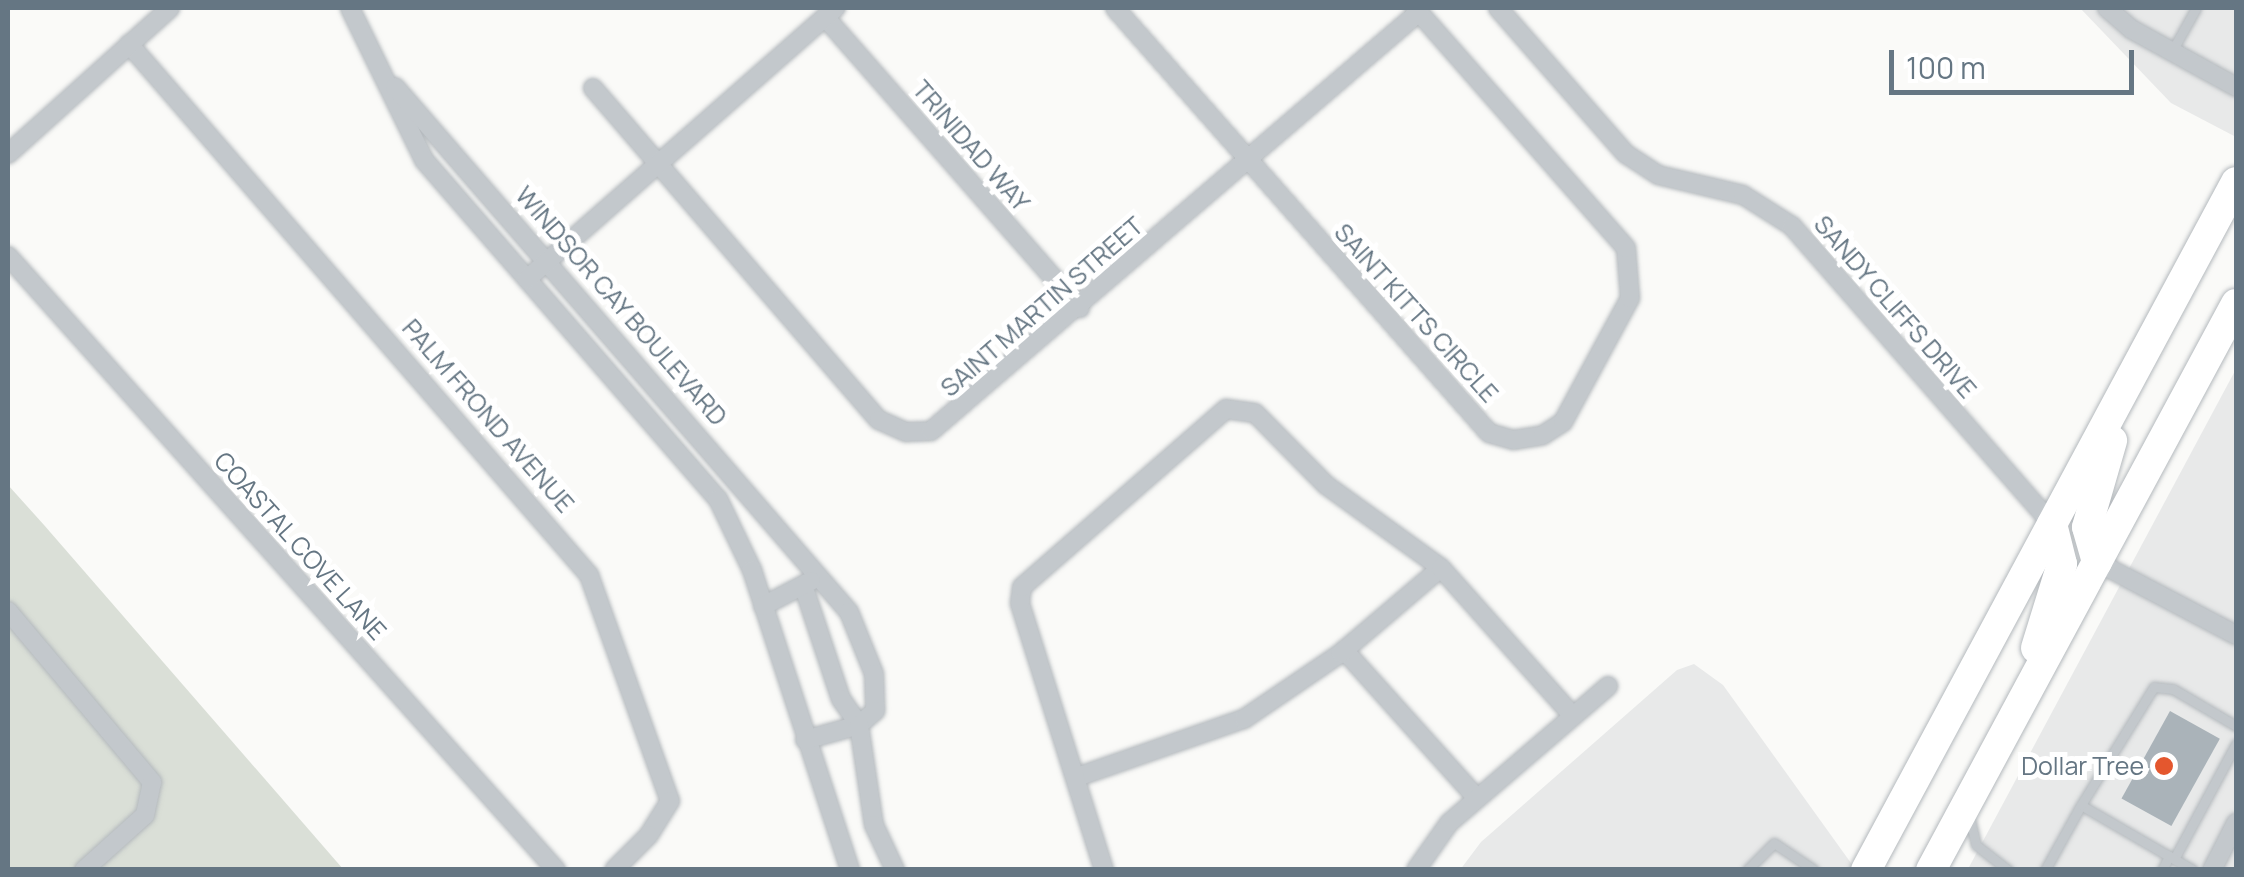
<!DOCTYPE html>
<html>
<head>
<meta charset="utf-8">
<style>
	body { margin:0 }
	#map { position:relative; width:2244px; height:877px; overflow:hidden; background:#fafaf8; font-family:Manrope,sans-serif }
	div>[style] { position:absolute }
	.built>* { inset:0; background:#e8e9e9 }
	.green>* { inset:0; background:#dadfd7 }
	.building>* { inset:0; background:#aab3b9; transform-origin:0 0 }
	.roads { filter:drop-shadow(0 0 2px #b4b9bd) drop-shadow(0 0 2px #b4b9bd) }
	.lane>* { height:9px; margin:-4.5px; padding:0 4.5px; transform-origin:4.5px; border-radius:4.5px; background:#c3c8cc }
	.street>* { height:18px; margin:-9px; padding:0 9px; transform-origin:9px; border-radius:9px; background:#c3c8cc }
	.highway>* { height:30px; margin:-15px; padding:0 15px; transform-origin:15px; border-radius:15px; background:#fff }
	.dots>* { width:28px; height:28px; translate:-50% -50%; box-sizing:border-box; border:5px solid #fff; border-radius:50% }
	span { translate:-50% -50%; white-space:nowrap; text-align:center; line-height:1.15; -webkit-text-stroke:10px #fff; paint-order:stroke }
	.street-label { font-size:25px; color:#657683 }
	.poi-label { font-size:25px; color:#657683 }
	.right { translate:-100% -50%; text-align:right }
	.frame { position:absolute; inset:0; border:10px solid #657683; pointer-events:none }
	.scale { position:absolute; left:1889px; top:50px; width:245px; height:45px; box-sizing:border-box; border:5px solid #657683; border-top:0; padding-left:12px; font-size:30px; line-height:35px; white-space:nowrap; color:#657683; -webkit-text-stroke:8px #fff; paint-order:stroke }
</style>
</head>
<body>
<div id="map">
	<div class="built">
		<i style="clip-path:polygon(2080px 8px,2236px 8px,2236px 137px,2171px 103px)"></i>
		<i style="clip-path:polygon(2236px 369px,2236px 869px,1968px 869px)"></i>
		<i style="clip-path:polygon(1694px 664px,1723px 685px,1856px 870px,1460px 870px,1481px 842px,1677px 670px)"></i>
	</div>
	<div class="green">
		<i style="clip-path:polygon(8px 485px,44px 525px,343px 869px,8px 869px)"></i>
	</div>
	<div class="building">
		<i style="left:2170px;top:711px;width:57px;height:100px;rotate:29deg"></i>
	</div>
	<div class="roads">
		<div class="lane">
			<i style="left:2172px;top:51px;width:49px;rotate:-60.8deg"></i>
			<i style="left:1970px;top:819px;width:27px;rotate:77deg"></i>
			<i style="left:1976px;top:845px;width:41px;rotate:38deg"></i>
			<i style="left:2174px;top:859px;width:131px;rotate:-61.7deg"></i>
			<i style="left:1747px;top:870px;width:38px;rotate:-45deg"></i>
			<i style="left:1774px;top:843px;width:48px;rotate:34deg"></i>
			<i style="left:2045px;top:870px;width:74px;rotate:-61deg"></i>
			<i style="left:2162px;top:870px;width:16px;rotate:-63deg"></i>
			<i style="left:2193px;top:870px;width:129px;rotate:-149.9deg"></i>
			<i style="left:2081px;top:805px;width:139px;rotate:-58.3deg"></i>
			<i style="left:2154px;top:687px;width:19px;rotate:6deg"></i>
			<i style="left:2173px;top:689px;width:73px;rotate:30.4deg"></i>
		</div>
		<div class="street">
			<i style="left:350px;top:8px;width:169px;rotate:64deg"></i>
			<i style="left:424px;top:160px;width:449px;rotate:49.1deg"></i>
			<i style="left:718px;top:499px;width:79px;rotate:64.4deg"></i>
			<i style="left:752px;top:570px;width:316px;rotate:71.9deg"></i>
			<i style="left:1115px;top:8px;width:566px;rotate:48.65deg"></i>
			<i style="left:1489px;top:433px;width:25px;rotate:16deg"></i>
			<i style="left:1513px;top:440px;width:30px;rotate:-9deg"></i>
			<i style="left:1543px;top:435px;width:24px;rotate:-33deg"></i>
			<i style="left:1563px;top:422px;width:141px;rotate:-61.6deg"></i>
			<i style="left:1630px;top:298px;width:50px;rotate:-94.6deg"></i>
			<i style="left:1626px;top:248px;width:320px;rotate:-131.3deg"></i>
			<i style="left:1498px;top:8px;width:194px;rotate:48.8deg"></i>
			<i style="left:1626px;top:154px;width:38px;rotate:33deg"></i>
			<i style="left:1658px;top:175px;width:87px;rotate:13.2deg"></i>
			<i style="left:1743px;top:195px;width:58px;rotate:32.3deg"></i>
			<i style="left:1792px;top:226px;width:395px;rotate:48.9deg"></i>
			<i style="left:2107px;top:8px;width:32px;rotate:41deg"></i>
			<i style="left:2131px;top:29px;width:120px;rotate:28.9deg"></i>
			<i style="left:825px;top:17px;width:387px;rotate:48.8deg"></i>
			<i style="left:129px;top:44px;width:703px;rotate:49.1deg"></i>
			<i style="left:589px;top:575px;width:240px;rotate:70.3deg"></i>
			<i style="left:670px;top:801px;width:40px;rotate:122deg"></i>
			<i style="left:649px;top:835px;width:49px;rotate:135deg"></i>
			<i style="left:395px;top:87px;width:694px;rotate:49.15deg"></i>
			<i style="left:849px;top:612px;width:67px;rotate:68deg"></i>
			<i style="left:874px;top:674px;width:37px;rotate:88deg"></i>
			<i style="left:875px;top:711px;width:21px;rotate:139deg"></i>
			<i style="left:859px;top:725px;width:56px;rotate:164.5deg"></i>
			<i style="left:593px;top:88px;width:438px;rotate:49.3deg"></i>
			<i style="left:879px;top:420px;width:30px;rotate:24deg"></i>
			<i style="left:906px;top:432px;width:25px;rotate:-2deg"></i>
			<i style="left:931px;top:431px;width:643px;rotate:-40.65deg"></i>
			<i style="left:8px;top:154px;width:218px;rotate:-42deg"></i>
			<i style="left:8px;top:256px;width:823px;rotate:48.25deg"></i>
			<i style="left:527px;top:279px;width:411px;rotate:-41.3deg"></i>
			<i style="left:2097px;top:562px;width:157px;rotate:27.7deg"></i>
			<i style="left:803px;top:585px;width:120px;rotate:71.6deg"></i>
			<i style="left:841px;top:699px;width:32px;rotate:55deg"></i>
			<i style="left:859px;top:725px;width:101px;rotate:81.5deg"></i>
			<i style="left:874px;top:825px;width:50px;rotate:65deg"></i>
			<i style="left:763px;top:606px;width:54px;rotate:-27.5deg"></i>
			<i style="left:8px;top:611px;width:224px;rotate:49.9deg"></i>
			<i style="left:152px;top:782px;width:34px;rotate:102deg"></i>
			<i style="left:145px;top:815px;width:82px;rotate:138deg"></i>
			<i style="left:1344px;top:650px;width:199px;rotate:48.1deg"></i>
			<i style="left:1077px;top:777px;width:177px;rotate:-19.2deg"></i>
			<i style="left:1244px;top:719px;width:117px;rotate:-34.2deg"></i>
			<i style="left:1341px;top:653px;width:131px;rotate:-40.4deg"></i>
			<i style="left:1104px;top:870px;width:280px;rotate:-107.5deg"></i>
			<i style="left:1020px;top:603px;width:16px;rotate:-83deg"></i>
			<i style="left:1022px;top:587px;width:271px;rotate:-41.1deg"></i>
			<i style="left:1226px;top:409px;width:29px;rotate:8deg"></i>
			<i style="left:1255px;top:413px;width:101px;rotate:45.4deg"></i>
			<i style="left:1326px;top:485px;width:142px;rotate:35.8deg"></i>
			<i style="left:1441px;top:568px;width:198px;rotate:48.3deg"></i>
			<i style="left:1416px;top:870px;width:57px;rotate:-54.9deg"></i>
			<i style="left:1449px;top:823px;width:210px;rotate:-40.7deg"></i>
			<i style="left:2212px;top:870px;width:53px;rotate:-62.9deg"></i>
		</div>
		<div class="highway">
			<i style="left:2097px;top:562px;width:36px;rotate:-106deg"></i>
			<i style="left:2087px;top:527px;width:90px;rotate:-73.8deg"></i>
			<i style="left:2036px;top:648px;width:88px;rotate:-72.8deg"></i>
			<i style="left:2062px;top:564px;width:41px;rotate:-104deg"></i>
			<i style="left:1866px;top:870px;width:781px;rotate:-61.73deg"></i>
			<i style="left:1931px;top:870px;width:643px;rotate:-61.68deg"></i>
		</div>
	</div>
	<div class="dots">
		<i style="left:2164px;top:766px;background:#e4572e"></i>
	</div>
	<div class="street-label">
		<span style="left:971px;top:146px;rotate:49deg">TRINIDAD WAY</span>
		<span style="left:621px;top:306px;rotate:49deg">WINDSOR CAY BOULEVARD</span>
		<span style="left:1042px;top:307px;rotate:-41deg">SAINT MARTIN STREET</span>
		<span style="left:1895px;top:307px;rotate:49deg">SANDY CLIFFS DRIVE</span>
		<span style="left:1416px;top:313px;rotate:48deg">SAINT KITTS CIRCLE</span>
		<span style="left:488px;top:416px;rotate:49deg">PALM FROND AVENUE</span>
		<span style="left:300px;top:546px;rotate:48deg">COASTAL COVE LANE</span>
	</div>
	<div class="poi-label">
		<span class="right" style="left:2144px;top:766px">Dollar Tree</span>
	</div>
	<div class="frame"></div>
	<div class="scale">100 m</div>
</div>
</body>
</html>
